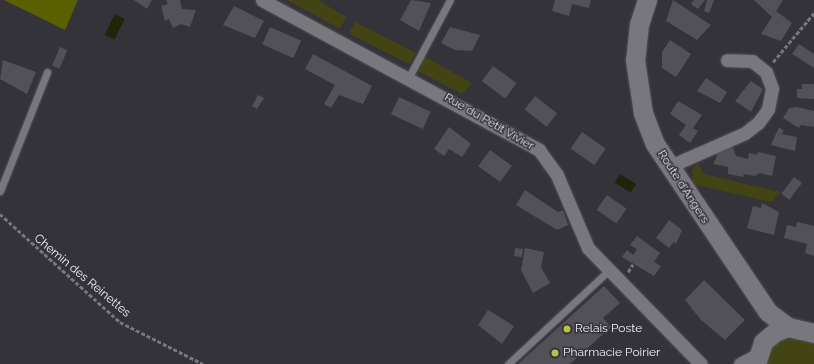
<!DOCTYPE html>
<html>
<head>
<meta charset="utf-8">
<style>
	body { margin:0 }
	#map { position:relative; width:814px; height:364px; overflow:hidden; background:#343339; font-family:Raleway,sans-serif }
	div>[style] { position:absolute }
	.green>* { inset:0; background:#424513; transform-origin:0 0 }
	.forest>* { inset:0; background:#5c5f00 }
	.water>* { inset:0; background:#22240a; transform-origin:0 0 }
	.building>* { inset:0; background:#525157; transform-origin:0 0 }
	.path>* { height:2.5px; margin-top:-1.25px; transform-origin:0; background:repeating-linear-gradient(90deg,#77767b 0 4px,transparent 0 6px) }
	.roads { filter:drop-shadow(0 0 1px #525157) drop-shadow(0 0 1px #525157) }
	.lane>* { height:7px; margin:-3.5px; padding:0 3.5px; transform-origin:3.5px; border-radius:3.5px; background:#78777e }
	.street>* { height:13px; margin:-6.5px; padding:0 6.5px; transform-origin:6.5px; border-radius:6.5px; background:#78777e }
	.secondary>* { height:19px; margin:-9.5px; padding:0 9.5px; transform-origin:9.5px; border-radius:9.5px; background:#78777e }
	.dots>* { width:11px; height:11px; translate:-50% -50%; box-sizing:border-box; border:2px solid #343339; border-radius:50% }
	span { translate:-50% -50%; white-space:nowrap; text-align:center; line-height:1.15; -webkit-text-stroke:3px #343339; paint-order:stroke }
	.street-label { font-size:12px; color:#efeef2 }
	.poi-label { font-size:12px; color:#efeef2 }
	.left { translate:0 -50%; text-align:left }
</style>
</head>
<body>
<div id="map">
	<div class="green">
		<i style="clip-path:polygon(287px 0,318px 0,346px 17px,340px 29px)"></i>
		<i style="left:355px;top:22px;width:68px;height:13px;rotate:27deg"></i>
		<i style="clip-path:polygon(425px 57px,472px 83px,462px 94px,418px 71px)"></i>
		<i style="clip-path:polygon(698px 163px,704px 174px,780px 192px,772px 202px,693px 184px,692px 170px)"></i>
		<i style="clip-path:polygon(791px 335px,814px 342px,814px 364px,765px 364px,774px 344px)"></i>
	</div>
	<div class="forest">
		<i style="clip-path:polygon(4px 0,78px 0,65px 30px)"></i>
	</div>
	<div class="water">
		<i style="left:115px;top:14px;width:11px;height:23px;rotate:27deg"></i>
		<i style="left:620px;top:174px;width:19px;height:10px;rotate:32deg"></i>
	</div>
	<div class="building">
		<i style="clip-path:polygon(134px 0,152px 0,147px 9px)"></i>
		<i style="clip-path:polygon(166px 0,180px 0,182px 9px,196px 10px,190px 27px,181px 24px,173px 28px,169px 19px,165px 21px,161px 6px,168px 4px)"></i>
		<i style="clip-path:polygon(411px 0,431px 3px,419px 31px,400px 20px)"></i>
		<i style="clip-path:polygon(555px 0,591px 0,589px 8px,572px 4px,569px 16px,552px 11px)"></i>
		<i style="clip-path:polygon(673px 0,711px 25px,697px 40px,666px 21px)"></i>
		<i style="clip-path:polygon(694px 0,705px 0,698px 9px,691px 4px)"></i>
		<i style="clip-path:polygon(707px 0,714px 0,709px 13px,704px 11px)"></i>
		<i style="clip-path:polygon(754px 0,783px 0,776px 11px,792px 23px,781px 41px,761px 34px,772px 17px)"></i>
		<i style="clip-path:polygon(234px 6px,264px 21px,255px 38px,223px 25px)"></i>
		<i style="left:270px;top:27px;width:34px;height:19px;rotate:24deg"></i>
		<i style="clip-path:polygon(450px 27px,480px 35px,472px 51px,455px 50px,441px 43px)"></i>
		<i style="clip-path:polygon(670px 40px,691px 54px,676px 77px,662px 68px,662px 52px)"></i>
		<i style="clip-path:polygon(799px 44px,814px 54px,814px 68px,792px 54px)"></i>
		<i style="left:60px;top:47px;width:8px;height:20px;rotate:23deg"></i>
		<i style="clip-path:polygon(313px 54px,372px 86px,363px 104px,339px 95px,331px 108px,324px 104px,335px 85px,305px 69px)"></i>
		<i style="clip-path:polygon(3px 60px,36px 72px,27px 94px,0 79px)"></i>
		<i style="left:493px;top:66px;width:29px;height:19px;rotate:36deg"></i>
		<i style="clip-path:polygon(706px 78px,727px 92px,720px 103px,697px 91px)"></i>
		<i style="clip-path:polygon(751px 81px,763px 89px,751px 112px,735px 101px)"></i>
		<i style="clip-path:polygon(802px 84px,814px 84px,814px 99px,797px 98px,797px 89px,802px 89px)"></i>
		<i style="clip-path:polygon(258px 95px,264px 98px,257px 109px,252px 106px)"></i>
		<i style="left:535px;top:96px;width:28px;height:17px;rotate:38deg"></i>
		<i style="left:399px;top:97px;width:35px;height:19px;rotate:25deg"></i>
		<i style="clip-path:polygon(678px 101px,702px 115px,693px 128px,698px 131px,690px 143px,679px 135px,686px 125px,670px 114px)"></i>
		<i style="clip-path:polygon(797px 107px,814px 111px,814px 127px,801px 125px,799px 128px,783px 118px,789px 108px)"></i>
		<i style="clip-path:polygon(449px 127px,471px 144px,462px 157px,449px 149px,444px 156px,434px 149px)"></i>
		<i style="clip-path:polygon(779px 127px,784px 131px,781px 134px,797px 137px,795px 151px,771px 145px)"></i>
		<i style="left:582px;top:132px;width:29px;height:20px;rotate:35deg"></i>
		<i style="clip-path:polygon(732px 144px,736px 156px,748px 159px,749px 153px,757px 155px,758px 152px,776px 156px,772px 176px,760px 173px,755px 176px,744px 174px,743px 177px,728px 174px,728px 167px,713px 164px,717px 156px,715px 149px)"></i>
		<i style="left:490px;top:150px;width:27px;height:20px;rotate:36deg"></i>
		<i style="left:794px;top:177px;width:10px;height:21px;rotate:37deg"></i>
		<i style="clip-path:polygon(525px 190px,558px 212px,563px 210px,568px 225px,557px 230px,516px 205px)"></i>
		<i style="left:607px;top:195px;width:24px;height:18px;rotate:35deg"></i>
		<i style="clip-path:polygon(762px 203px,779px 212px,774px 235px,747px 228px,753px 206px,761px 208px)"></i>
		<i style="clip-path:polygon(669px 220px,682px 230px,676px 244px,674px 242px,669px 248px,656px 238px)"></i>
		<i style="clip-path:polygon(797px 222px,814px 226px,814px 256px,805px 253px,807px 244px,784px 238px,787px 225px,796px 227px)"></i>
		<i style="clip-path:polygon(637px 236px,660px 253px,654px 262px,661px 266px,654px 276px,622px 257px,627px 250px,633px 255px,637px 249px,630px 245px)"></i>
		<i style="left:515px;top:248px;width:8px;height:8px;rotate:7deg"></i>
		<i style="clip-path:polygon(525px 248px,544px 252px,541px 267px,550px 283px,533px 293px,521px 270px)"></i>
		<i style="clip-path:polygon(704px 280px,745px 320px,725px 340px,701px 320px,685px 300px)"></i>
		<i style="clip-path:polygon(604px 286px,620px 303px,603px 318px,611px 327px,570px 364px,518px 364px)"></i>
		<i style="clip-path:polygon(488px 310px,514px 326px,502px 344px,478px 325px)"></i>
	</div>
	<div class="path">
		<i style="left:773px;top:62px;width:64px;rotate:-50.1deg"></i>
		<i style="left:0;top:214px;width:161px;rotate:42deg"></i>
		<i style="left:120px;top:322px;width:93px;rotate:26.8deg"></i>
		<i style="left:628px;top:272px;width:9px;rotate:-58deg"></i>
	</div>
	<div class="roads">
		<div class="lane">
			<i style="left:409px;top:77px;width:87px;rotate:-62deg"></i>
			<i style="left:0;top:191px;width:128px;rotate:-68.4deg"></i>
			<i style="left:508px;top:364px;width:137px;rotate:-42.9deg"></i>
		</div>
		<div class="street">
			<i style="left:262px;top:0;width:315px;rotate:28.4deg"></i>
			<i style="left:539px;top:150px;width:31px;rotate:54deg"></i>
			<i style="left:557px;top:175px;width:79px;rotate:67deg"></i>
			<i style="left:588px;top:248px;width:162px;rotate:45.8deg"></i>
			<i style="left:668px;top:167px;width:84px;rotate:-23.8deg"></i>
			<i style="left:745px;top:133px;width:16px;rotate:-38deg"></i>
			<i style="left:758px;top:123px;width:17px;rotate:-54deg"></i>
			<i style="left:768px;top:109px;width:21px;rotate:-79deg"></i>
			<i style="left:772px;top:88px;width:17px;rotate:-111deg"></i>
			<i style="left:766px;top:72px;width:18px;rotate:-142deg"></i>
			<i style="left:752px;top:61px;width:25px;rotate:-178deg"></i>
			<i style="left:740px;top:364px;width:19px;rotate:-28deg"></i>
		</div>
		<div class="secondary">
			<i style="left:647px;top:0;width:25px;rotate:108deg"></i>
			<i style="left:639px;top:24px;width:36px;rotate:96deg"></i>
			<i style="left:635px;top:60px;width:54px;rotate:81.4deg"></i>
			<i style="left:643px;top:113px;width:33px;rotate:69deg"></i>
			<i style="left:655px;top:144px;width:202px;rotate:56.1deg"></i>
			<i style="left:768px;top:312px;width:25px;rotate:37deg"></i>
			<i style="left:756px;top:364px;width:23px;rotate:-72deg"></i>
			<i style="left:763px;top:342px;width:16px;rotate:-40deg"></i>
			<i style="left:775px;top:332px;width:14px;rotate:-21deg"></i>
			<i style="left:788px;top:327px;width:27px;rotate:13deg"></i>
		</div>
	</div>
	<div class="dots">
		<i style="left:567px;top:329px;background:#bac045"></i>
		<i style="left:555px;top:353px;background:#bac045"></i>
	</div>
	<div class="street-label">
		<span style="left:489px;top:122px;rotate:30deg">Rue du Petit Vivier</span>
		<span style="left:683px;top:187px;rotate:57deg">Route d'Angers</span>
		<span style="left:82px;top:276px;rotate:40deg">Chemin des Reinettes</span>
	</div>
	<div class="poi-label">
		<span class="left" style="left:575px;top:329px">Relais Poste</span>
		<span class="left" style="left:563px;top:353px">Pharmacie Poirier</span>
	</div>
</div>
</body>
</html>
